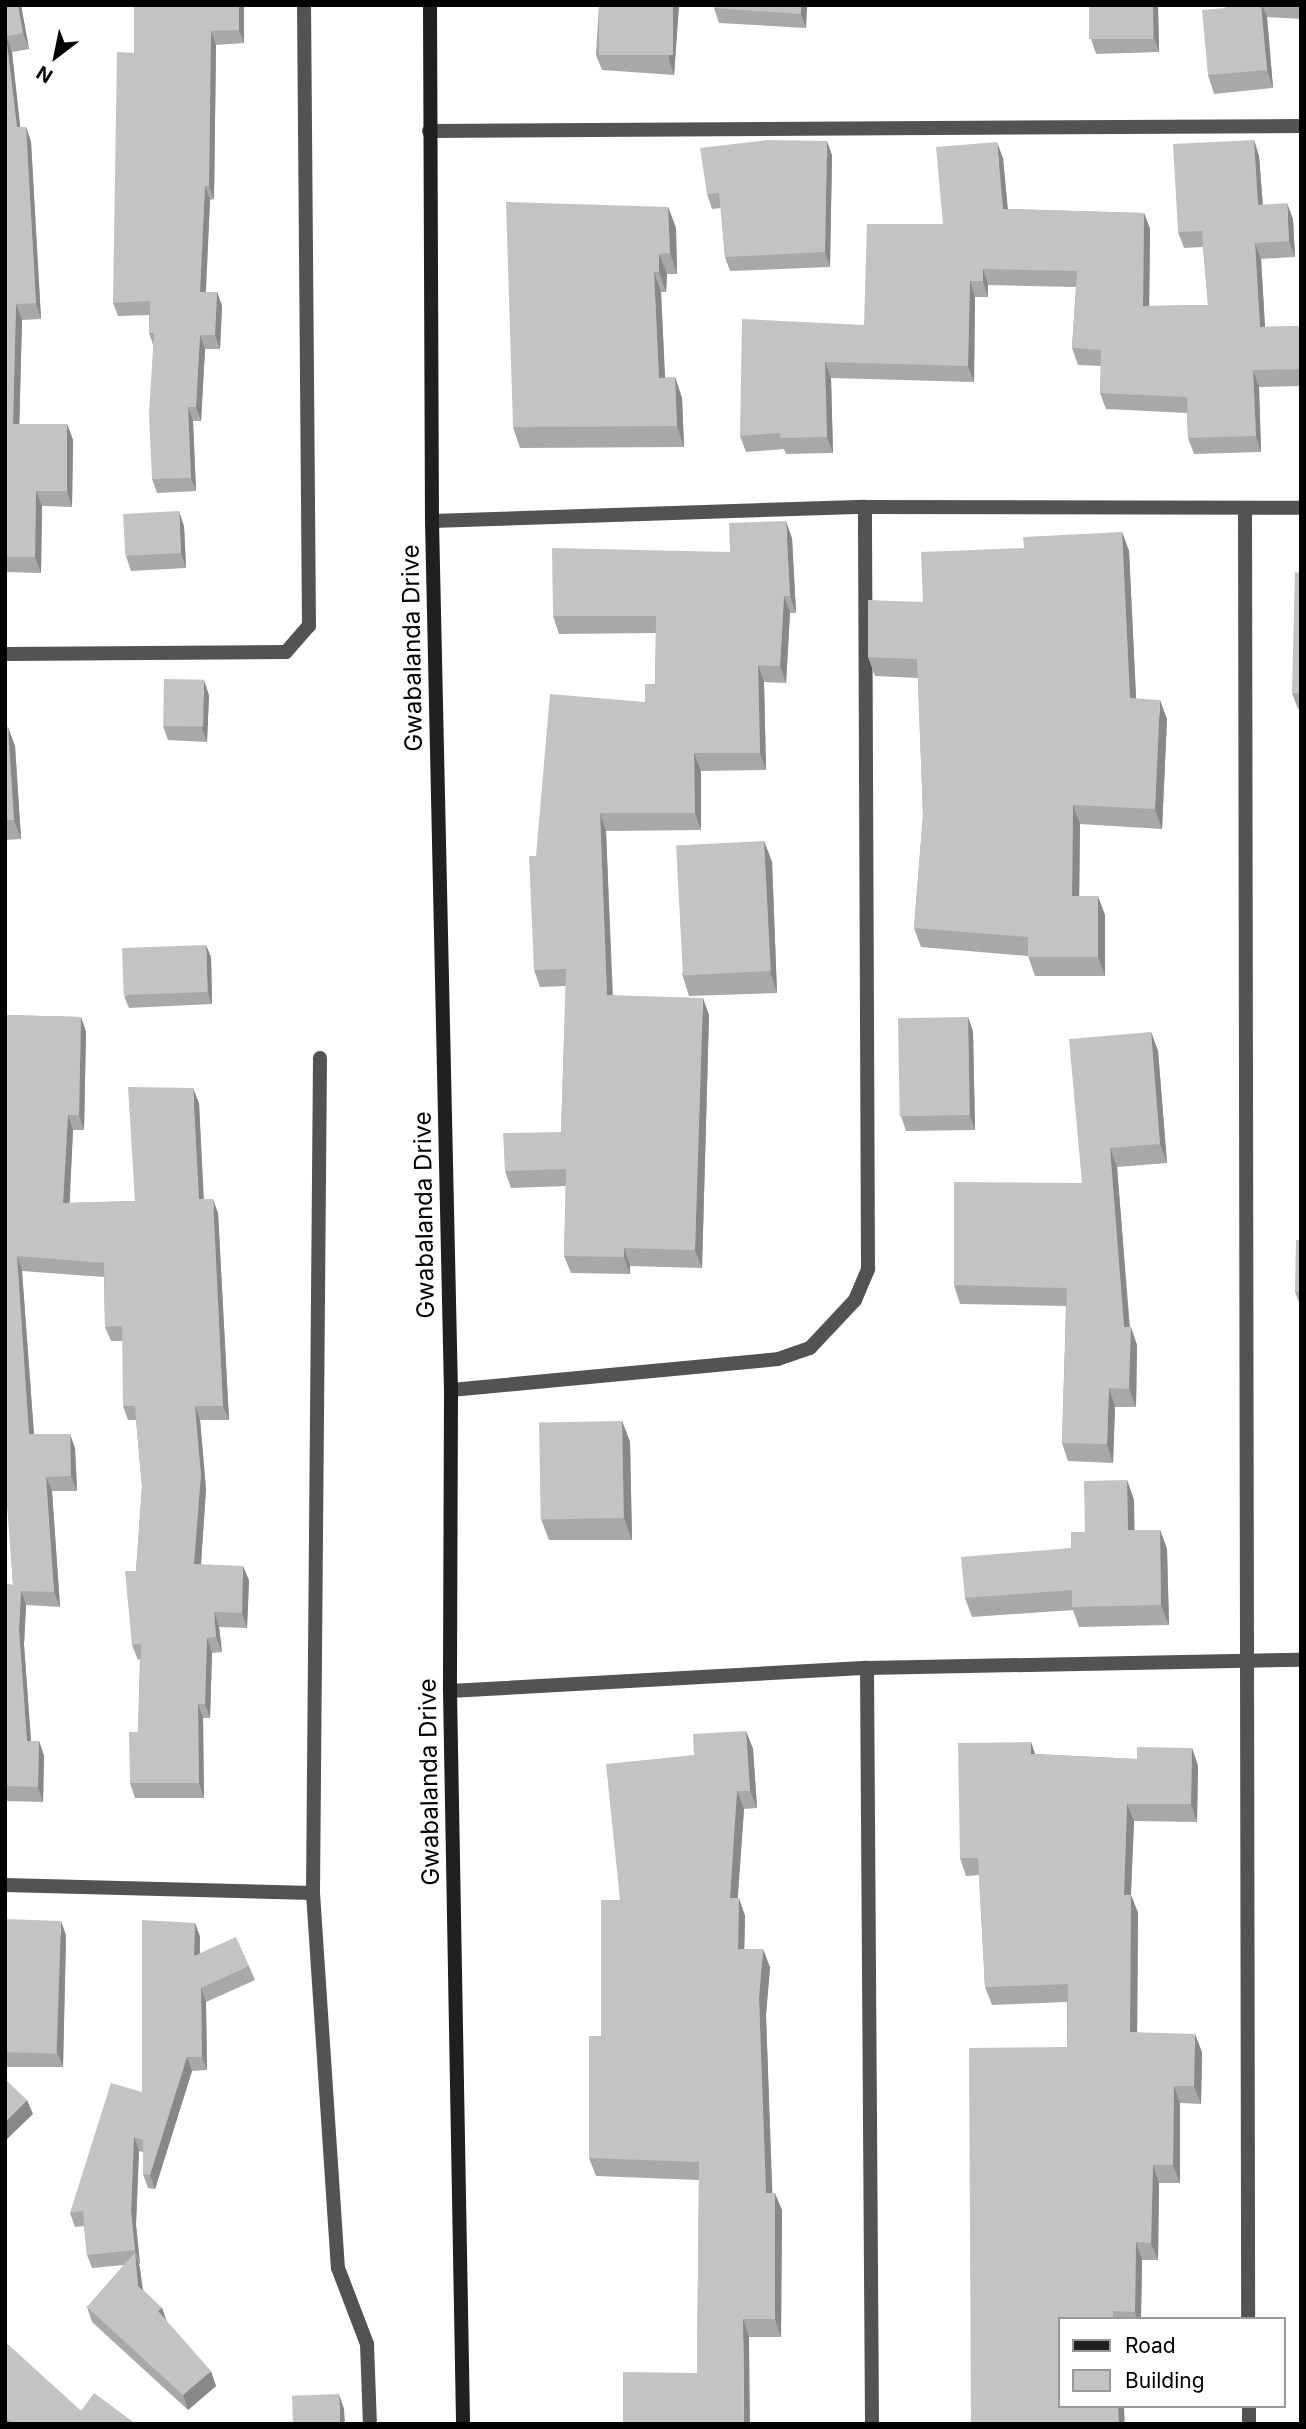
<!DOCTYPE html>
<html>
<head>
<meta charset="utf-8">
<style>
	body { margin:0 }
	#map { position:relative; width:1306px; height:2429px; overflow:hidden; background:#fff; font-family:Inter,sans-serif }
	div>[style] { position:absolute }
	.street>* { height:14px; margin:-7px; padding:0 7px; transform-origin:7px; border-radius:7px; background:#535353 }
	.secondary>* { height:14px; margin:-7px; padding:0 7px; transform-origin:7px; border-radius:7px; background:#202020 }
	.wall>* { inset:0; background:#a8a8a8 }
	.shaded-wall>* { inset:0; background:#888; transform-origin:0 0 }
	.building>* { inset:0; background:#c3c3c3; transform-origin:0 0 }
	span { translate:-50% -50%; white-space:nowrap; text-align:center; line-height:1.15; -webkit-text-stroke:5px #fff; paint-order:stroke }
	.street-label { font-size:24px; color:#000 }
	.frame { position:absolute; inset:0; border:7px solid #000; pointer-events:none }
	.legend { position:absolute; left:1058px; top:2317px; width:228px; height:91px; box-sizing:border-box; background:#fff; border:2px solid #999; margin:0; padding:9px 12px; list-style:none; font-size:21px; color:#000 }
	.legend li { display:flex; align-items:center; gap:14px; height:35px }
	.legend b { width:35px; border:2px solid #999 }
	.north { position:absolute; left:21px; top:21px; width:70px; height:70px; -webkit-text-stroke:5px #fff; paint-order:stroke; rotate:212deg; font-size:19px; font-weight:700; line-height:28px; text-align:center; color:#000 }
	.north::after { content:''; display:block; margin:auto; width:24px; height:32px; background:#000; clip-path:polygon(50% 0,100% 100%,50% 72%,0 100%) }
</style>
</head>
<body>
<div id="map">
	<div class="street">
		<i style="left:429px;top:131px;width:872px;rotate:-0.33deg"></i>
		<i style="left:1245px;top:510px;width:1809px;rotate:89.9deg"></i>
		<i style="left:432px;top:521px;width:433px;rotate:-1.9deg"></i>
		<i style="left:865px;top:507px;width:436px;rotate:0.1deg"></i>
		<i style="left:5px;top:654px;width:281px;rotate:-0.4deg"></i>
		<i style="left:286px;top:652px;width:35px;rotate:-49deg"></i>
		<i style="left:309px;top:626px;width:621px;rotate:-90.46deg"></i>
		<i style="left:320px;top:1058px;width:835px;rotate:90.48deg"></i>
		<i style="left:313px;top:1893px;width:376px;rotate:86.2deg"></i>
		<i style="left:338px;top:2268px;width:81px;rotate:69.1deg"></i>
		<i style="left:367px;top:2344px;width:80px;rotate:87.9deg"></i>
		<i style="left:451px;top:1390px;width:328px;rotate:-5.4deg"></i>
		<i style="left:778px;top:1359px;width:34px;rotate:-19deg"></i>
		<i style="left:810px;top:1348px;width:66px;rotate:-46.8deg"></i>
		<i style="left:855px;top:1300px;width:34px;rotate:-67deg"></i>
		<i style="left:868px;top:1269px;width:762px;rotate:-90.23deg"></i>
		<i style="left:867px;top:1668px;width:756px;rotate:89.62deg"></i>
		<i style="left:450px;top:1691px;width:418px;rotate:-3.2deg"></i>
		<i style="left:867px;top:1668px;width:434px;rotate:-1.1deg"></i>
		<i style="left:5px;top:1885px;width:308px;rotate:1.5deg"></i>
		<i style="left:1249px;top:2406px;width:18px;rotate:90deg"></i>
	</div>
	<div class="secondary">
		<i style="left:430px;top:5px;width:516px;rotate:89.78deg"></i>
		<i style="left:432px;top:521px;width:869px;rotate:88.75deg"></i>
		<i style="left:451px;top:1390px;width:301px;rotate:90.2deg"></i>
		<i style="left:450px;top:1691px;width:733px;rotate:88.98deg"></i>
	</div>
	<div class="wall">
		<i style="clip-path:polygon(5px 5px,21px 5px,29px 49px,12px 52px,20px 127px,26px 127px,31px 142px,41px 319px,22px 320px,19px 424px,67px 424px,73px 440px,72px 507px,42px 506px,41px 573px,5px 572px)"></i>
		<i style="clip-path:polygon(244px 5px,244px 43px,216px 45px,214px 199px,210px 200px,206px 292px,217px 292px,222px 306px,220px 349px,205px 349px,201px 421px,193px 421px,196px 491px,157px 493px,152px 479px,153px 345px,149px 333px,149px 315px,118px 316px,113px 303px,134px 53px)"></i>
		<i style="clip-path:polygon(599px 5px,679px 5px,674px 75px,602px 70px,596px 55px)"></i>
		<i style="clip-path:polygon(807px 5px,806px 28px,719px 23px,714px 8px)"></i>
		<i style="clip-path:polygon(1089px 5px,1158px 5px,1159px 52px,1096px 54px,1091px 39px)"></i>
		<i style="clip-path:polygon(1226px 5px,1301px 5px,1301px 19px,1267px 17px,1273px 88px,1214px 94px,1208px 75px)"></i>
		<i style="clip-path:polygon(1254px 140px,1259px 156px,1263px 205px,1293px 219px,1295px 257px,1261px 259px,1265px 327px,1301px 326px,1301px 386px,1259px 387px,1261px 452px,1194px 454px,1188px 438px,1187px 413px,1106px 409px,1100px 393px,1101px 366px,1078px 365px,1072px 348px,1076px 287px,988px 285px,988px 297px,975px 297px,974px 382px,831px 378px,833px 453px,786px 454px,784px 449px,746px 452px,740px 436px,864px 325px,943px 224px,1003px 158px,1008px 209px,1144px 213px,1150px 229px,1149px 306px,1208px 305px,1203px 247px,1184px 248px,1178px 232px)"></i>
		<i style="clip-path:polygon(832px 155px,830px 267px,730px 271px,725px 257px,721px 208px,712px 209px,707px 194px)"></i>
		<i style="clip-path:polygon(668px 207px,676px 228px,677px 274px,667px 274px,666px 292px,661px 292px,665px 378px,675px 377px,682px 398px,684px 447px,520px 448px,513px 427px)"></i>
		<i style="clip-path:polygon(184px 526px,186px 568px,131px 571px,126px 556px)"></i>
		<i style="clip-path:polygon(1122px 532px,1129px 551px,1136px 698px,1167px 719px,1162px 829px,1080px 824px,1079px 896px,1105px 915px,1105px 976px,1035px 976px,1028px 956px,921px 947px,914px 928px,923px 815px,918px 678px,875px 676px,868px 657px,923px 602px,1024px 548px)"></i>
		<i style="clip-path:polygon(792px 538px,796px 613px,790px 613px,786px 683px,764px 682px,766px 770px,701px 771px,701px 830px,606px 831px,613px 995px,709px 1015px,702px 1268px,630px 1266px,630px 1274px,571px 1273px,564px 1256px,566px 1186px,511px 1188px,505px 1171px,561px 1132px,566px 986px,540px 987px,534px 970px,536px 856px,645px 702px,655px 684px,656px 633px,559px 634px,553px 616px,730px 552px)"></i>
		<i style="clip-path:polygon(1301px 573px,1301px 709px,1298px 709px,1292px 693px)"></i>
		<i style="clip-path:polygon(209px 695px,207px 742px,168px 740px,163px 726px)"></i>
		<i style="clip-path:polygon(5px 727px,15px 746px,21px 839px,5px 840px)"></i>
		<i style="clip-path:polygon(764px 841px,772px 862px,777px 993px,689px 996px,682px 974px)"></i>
		<i style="clip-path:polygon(211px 957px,212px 1004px,129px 1008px,124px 996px)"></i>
		<i style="clip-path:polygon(5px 1015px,81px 1017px,86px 1032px,84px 1130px,73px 1130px,69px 1203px,135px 1201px,199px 1103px,204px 1199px,218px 1213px,229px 1420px,200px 1420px,206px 1489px,201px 1564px,249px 1580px,247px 1628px,219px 1627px,222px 1652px,212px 1653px,210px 1718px,203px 1718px,204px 1798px,135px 1798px,130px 1783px,138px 1732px,140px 1659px,138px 1660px,132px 1645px,136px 1571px,142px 1487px,136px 1420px,128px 1420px,123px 1406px,123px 1341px,111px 1341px,105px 1327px,104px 1277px,22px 1271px,34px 1434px,75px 1448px,77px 1491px,52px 1491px,60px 1607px,26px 1605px,24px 1645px,31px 1741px,39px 1741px,44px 1756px,43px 1802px,5px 1801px,5px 1584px,13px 1585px,7px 1492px,5px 1492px)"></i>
		<i style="clip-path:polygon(968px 1017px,973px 1032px,975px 1130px,906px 1131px,901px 1116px)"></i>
		<i style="clip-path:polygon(1151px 1032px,1158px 1051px,1167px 1163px,1117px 1167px,1130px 1327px,1137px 1345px,1136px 1407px,1115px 1407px,1113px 1463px,1068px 1461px,1062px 1443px,1066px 1306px,960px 1304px,954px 1285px,1082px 1183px)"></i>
		<i style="clip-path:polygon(1301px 1240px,1301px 1307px,1295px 1292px)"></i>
		<i style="clip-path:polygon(622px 1421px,630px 1442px,632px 1540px,549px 1540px,541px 1519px)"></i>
		<i style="clip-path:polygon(1127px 1480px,1134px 1500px,1134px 1530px,1160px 1530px,1167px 1549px,1169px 1625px,1079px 1627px,1073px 1610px,972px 1617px,965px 1598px,1071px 1548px)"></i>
		<i style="clip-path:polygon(746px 1731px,753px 1749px,757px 1808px,744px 1809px,738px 1898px,745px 1916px,744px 1949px,770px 1967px,766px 2015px,772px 2193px,782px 2210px,781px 2337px,749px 2337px,697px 2373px,699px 2180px,596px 2176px,589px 2158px,601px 2036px,620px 1900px,694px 1755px)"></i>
		<i style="clip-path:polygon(1031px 1742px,1035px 1754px,1137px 1759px,1192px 1748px,1198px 1766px,1197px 1822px,1134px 1821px,1131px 1895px,1138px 1913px,1137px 2033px,1202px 2052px,1201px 2104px,1180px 2103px,1180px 2183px,1159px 2183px,1158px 2260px,1142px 2260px,1141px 2319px,1059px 2319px,1059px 2406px,1124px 2406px,1125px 2424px,971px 2424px,1067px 2047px,1067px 2002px,992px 2005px,985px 1987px,979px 1875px,966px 1876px,960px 1858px)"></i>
		<i style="clip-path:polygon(5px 1919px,66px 1935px,63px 2067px,5px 2067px)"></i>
		<i style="clip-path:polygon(195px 1923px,200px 1937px,200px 1954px,249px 1966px,255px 1980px,206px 2002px,207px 2070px,192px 2071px,155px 2189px,148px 2188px,143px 2174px,143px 2152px,139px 2151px,136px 2225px,140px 2264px,139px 2264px,143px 2290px,162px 2308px,166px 2320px,216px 2386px,188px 2410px,92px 2322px,87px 2307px,124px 2265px,92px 2268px,87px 2255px,84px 2226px,75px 2227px,70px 2213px,142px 2092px)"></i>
		<i style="clip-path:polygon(5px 2342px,81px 2411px,136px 2424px,5px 2424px)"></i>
	</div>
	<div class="shaded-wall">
		<i style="clip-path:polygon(18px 5px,21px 5px,29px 49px,23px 33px)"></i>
		<i style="clip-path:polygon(239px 5px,244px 5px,244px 43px,239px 30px)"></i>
		<i style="clip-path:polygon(673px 5px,679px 5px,674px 75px,669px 60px)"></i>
		<i style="clip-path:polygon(801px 5px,807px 5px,806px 28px,801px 14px)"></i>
		<i style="clip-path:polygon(1153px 5px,1158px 5px,1159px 52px,1154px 37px)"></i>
		<i style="clip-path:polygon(1261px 5px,1262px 5px,1267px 17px,1273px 88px,1267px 70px)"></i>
		<i style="clip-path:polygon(211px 31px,216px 45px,214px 199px,209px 186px)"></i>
		<i style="clip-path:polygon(6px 36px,12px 52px,22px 143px,17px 127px)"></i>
		<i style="clip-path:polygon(26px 127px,31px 142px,41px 319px,36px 303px)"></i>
		<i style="clip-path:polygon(1254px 140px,1259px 156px,1264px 221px,1258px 205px)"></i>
		<i style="clip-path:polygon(827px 141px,832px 155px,830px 267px,825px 252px)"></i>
		<i style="clip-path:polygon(997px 142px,1003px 158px,1009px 225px,1003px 209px)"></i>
		<i style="clip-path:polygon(205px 186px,210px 200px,205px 306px,200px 292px)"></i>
		<i style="clip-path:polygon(1287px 203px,1293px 219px,1295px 257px,1289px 241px)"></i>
		<i style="clip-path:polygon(668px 207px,676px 228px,677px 274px,670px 253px)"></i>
		<i style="clip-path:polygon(1144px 213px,1150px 229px,1149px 322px,1143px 306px)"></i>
		<i style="clip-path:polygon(1255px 243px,1261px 259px,1266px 343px,1260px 327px)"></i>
		<i style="clip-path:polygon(659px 254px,667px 274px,666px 292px,659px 272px)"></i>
		<i style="clip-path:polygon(983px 269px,988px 285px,988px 297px,983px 281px)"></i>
		<i style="clip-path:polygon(654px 272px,661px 292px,666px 398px,659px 378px)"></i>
		<i style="clip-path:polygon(970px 281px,975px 297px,974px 382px,968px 366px)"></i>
		<i style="clip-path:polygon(217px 292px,222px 306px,220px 349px,215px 335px)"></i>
		<i style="clip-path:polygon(16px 304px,22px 320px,19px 440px,13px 424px)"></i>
		<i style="clip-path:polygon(200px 335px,205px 349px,201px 421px,196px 407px)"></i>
		<i style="clip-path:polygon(825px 362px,831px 378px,833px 453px,827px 437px)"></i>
		<i style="clip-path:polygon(1253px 370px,1259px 387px,1261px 452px,1256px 436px)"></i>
		<i style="clip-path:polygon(675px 377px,682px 398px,684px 447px,677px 426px)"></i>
		<i style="clip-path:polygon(188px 407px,193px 421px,196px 491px,191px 478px)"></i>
		<i style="clip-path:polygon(67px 424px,73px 440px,72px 507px,67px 491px)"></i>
		<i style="clip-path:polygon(36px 491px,42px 506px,41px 573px,35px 557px)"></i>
		<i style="clip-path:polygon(179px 511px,184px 526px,186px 568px,181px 553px)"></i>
		<i style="clip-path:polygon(786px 521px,792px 538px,796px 613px,790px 596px)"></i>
		<i style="clip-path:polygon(1122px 532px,1129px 551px,1137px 717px,1130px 698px)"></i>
		<i style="clip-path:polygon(784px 596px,790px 613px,786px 683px,780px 666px)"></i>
		<i style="clip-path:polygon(758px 665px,764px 682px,766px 770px,760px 753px)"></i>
		<i style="clip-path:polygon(204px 680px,209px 695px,207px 742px,202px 728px)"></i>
		<i style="clip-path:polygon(1160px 700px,1167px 719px,1162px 829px,1155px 809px)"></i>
		<i style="clip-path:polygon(8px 727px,15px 746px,21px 839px,14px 820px)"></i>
		<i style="clip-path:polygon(694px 753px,701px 771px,701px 830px,695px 813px)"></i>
		<i style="clip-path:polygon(1073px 805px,1080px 824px,1079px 915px,1072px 896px)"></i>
		<i style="clip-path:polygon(600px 813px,606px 831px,613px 1012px,607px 995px)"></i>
		<i style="clip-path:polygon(764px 841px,772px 862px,777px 993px,770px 971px)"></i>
		<i style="clip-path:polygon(1098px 896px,1105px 915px,1105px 976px,1098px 957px)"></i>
		<i style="clip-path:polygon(206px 945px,211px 957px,212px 1004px,208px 992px)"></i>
		<i style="clip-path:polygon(703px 998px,709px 1015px,702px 1268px,695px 1250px)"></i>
		<i style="clip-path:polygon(81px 1017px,86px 1032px,84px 1130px,79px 1115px)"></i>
		<i style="clip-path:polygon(968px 1017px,973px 1032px,975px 1130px,970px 1115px)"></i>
		<i style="clip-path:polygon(1151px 1032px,1158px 1051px,1167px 1163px,1160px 1144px)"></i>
		<i style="clip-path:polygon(193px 1088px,199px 1103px,204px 1214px,199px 1199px)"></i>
		<i style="clip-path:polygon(68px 1115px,73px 1130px,69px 1218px,63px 1203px)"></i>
		<i style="clip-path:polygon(1110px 1148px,1117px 1167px,1130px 1335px,1131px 1327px,1137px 1345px,1136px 1407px,1129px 1389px)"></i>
		<i style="clip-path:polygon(213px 1199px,218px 1213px,229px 1420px,223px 1406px)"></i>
		<i style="clip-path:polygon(624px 1248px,630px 1266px,630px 1274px,624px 1257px)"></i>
		<i style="clip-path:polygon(17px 1256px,22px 1271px,35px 1449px,29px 1434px)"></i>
		<i style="clip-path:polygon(1109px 1388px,1115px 1407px,1113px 1463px,1107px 1444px)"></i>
		<i style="clip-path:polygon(195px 1406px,200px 1420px,206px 1489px,200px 1578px,194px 1564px)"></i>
		<i style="clip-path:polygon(622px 1421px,630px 1442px,632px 1540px,624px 1518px)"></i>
		<i style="clip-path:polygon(70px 1434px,75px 1448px,77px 1491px,71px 1476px)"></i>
		<i style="clip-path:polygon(46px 1477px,52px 1491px,60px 1607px,54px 1592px)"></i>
		<i style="clip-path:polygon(1127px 1480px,1134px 1500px,1135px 1550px,1128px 1530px)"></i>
		<i style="clip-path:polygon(1160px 1530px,1167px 1549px,1169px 1625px,1161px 1605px)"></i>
		<i style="clip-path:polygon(243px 1566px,249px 1580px,247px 1628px,242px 1613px)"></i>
		<i style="clip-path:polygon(21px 1591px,26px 1605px,24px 1645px,32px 1755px,27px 1741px,19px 1630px)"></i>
		<i style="clip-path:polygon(214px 1612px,219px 1627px,222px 1652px,216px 1637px)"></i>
		<i style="clip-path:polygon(207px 1638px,212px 1653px,210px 1718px,205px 1704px)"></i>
		<i style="clip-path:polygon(198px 1704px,203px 1718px,204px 1798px,199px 1783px)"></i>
		<i style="clip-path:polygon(746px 1731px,753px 1749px,757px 1808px,750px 1791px)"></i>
		<i style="clip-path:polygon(39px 1741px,44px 1756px,43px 1802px,38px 1787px)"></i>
		<i style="clip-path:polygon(1031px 1742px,1037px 1760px,1031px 1754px)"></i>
		<i style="clip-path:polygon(1192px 1748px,1198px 1766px,1197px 1822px,1191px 1804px)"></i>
		<i style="clip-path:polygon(737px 1791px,744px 1809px,736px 1916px,730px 1898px)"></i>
		<i style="clip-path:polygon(1127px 1804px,1134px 1821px,1130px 1913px,1124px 1895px)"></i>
		<i style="clip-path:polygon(1131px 1895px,1138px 1913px,1137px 2050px,1130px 2032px)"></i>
		<i style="clip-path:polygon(739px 1898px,745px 1916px,744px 1966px,738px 1949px)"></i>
		<i style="clip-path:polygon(61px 1921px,66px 1935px,63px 2067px,57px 2052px)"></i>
		<i style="clip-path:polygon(195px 1923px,200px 1937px,199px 1970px,194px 1956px)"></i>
		<i style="clip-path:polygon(763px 1949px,770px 1967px,766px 2015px,773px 2210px,766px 2193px,759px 1997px)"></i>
		<i style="clip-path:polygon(201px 1988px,206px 2002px,207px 2070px,202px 2057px)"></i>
		<i style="clip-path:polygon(1195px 2034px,1202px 2052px,1201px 2104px,1194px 2086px)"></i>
		<i style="clip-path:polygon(187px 2057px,192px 2071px,155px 2189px,150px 2175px)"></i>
		<i style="clip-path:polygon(1174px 2086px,1180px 2103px,1180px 2183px,1173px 2165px)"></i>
		<i style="clip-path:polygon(27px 2100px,33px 2114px,5px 2141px,5px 2122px)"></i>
		<i style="clip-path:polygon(134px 2137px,139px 2151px,136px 2225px,140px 2264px,135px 2250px,131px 2211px)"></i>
		<i style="clip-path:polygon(1153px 2165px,1159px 2183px,1158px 2260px,1151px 2243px)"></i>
		<i style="clip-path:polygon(775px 2193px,782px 2210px,781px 2337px,775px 2319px)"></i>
		<i style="clip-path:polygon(1136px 2242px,1142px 2260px,1141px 2319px,1137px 2319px,1135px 2312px)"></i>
		<i style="clip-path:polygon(135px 2253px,140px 2268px,144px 2301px,138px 2286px)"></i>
		<i style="clip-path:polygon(162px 2308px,167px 2322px,158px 2311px)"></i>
		<i style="clip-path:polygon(743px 2319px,749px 2337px,750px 2424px,744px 2424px)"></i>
		<i style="clip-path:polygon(211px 2371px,216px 2386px,188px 2410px,183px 2395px)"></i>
		<i style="clip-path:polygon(339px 2394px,344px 2409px,345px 2424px,340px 2424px)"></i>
		<i style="left:1118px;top:2406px;width:6px;height:18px"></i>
	</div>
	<div class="building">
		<i style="clip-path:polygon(5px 5px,18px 5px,23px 33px,6px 36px,17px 127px,26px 127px,36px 303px,16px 304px,13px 424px,67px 424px,67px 491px,36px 491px,35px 557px,5px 557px)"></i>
		<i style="clip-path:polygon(134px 5px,239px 5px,239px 30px,211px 31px,209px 186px,205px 186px,200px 292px,217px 292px,215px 335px,200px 335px,196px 407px,188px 407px,191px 478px,152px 479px,149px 414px,154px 333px,149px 333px,150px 301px,113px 303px,117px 52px,134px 53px)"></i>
		<i style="left:599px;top:5px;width:74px;height:50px"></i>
		<i style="clip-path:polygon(714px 5px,801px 5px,801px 14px,714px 8px)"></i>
		<i style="left:1089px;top:5px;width:64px;height:34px"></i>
		<i style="clip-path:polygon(1226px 5px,1261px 5px,1267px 70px,1208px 75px,1202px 10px,1226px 8px)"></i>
		<i style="clip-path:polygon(768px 140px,827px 141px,825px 252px,725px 257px,719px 193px,707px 194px,700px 148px)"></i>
		<i style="clip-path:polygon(1254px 140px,1258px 205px,1287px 203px,1289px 241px,1255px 243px,1260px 327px,1301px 326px,1301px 369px,1253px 370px,1256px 436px,1188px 438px,1187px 397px,1100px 393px,1101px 350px,1072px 348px,1077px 271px,983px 269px,983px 281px,970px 281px,968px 366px,825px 362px,827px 437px,780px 438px,780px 433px,740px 436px,742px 319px,864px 325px,867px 224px,943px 224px,936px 147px,997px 142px,1003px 209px,1144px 213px,1143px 306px,1208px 305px,1202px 231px,1178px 232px,1173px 144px)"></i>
		<i style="clip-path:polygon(506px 202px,668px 207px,670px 253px,659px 254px,659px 272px,654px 272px,659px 378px,675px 377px,677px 426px,513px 427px)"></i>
		<i style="left:179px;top:511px;width:42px;height:56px;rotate:87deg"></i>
		<i style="clip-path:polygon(786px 521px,790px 596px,784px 596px,780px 666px,758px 665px,760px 753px,694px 753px,695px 813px,600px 813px,607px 995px,703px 998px,695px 1250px,624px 1248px,624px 1257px,564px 1256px,566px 1169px,505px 1171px,503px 1133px,561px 1132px,566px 969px,534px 970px,529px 856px,536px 856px,550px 694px,645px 702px,645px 684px,655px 684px,656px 616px,553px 616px,552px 548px,730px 552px,729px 523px)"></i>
		<i style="clip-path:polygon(1122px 532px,1130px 698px,1160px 700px,1155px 809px,1073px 805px,1072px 896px,1098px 896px,1098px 957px,1028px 957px,1028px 937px,914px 928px,923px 815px,917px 659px,868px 657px,868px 600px,923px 602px,921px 552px,1024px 548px,1023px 537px)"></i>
		<i style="clip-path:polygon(1295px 572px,1301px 573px,1301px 693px,1292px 693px)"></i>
		<i style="left:164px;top:679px;width:40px;height:47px;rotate:1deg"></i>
		<i style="clip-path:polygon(5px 727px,8px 727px,14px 820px,5px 820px)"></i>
		<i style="left:764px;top:841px;width:130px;height:88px;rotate:87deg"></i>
		<i style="left:206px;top:945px;width:47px;height:84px;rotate:88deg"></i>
		<i style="clip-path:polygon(5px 1015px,81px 1017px,79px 1115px,68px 1115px,63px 1203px,135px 1201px,128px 1087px,193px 1088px,199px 1199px,213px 1199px,223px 1406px,195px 1406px,201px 1475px,194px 1564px,243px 1566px,242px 1613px,214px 1612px,216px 1637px,207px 1638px,205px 1704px,198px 1704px,199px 1783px,130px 1783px,129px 1732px,138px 1732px,141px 1644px,132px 1645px,125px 1571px,136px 1571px,142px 1487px,135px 1406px,123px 1406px,122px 1326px,105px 1327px,104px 1263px,17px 1256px,29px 1434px,70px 1434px,71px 1476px,46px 1477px,54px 1592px,21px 1591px,19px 1630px,27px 1741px,39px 1741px,38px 1787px,5px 1786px,5px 1584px,13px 1585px,5px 1478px)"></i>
		<i style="left:968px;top:1017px;width:98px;height:70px;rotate:89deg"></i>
		<i style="clip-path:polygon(1151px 1032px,1160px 1144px,1110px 1148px,1124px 1327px,1131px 1327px,1129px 1389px,1109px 1388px,1107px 1444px,1062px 1443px,1067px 1288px,954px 1285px,954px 1182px,1082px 1183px,1069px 1039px)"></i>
		<i style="clip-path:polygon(1296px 1240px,1301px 1240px,1301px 1292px,1295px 1292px)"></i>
		<i style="left:622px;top:1421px;width:97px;height:83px;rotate:89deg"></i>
		<i style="clip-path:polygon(1127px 1480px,1128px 1530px,1160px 1530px,1161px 1605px,1072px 1607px,1072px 1590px,965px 1598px,961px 1557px,1071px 1548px,1071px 1532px,1085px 1532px,1084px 1481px)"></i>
		<i style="clip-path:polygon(746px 1731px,750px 1791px,737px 1791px,730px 1898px,739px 1898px,738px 1949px,763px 1949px,759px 1997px,766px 2193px,775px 2193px,775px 2319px,743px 2319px,744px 2424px,623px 2424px,623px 2372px,697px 2373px,699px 2162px,589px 2158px,589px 2036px,601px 2036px,601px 1900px,620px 1900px,606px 1764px,694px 1755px,693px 1734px)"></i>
		<i style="clip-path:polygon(1031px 1742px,1031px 1754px,1137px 1759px,1137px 1747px,1192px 1748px,1191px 1804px,1127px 1804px,1124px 1895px,1131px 1895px,1130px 2032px,1195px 2034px,1194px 2086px,1174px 2086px,1173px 2165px,1153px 2165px,1151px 2243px,1136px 2242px,1135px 2312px,1113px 2311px,1113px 2319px,1059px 2319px,1059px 2406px,1118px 2406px,1119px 2424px,971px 2424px,969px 2048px,1067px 2047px,1068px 1984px,985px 1987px,978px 1858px,960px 1858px,958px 1743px)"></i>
		<i style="left:5px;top:1919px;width:56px;height:133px;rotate:2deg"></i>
		<i style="clip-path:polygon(142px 1920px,195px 1923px,194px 1956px,236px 1937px,249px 1966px,201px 1988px,202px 2057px,187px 2057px,150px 2175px,143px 2174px,143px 2140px,134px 2137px,131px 2211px,135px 2250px,87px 2255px,83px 2211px,70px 2213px,111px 2083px,142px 2092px)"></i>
		<i style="clip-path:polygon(5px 2079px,27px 2100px,5px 2122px)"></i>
		<i style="clip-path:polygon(135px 2253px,138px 2286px,162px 2308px,158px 2311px,211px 2371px,183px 2395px,87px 2307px)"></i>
		<i style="clip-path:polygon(5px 2342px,81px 2411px,94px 2393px,136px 2424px,13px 2424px,5px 2417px)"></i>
		<i style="left:339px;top:2394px;width:30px;height:47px;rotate:88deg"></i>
	</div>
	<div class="street-label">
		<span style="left:412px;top:648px;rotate:-91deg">Gwabalanda Drive</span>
		<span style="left:424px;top:1215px;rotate:-91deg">Gwabalanda Drive</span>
		<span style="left:429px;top:1782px;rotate:-91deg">Gwabalanda Drive</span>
	</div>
	<div class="frame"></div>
	<ul class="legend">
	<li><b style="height:9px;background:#202020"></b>Road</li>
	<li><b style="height:19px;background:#c3c3c3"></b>Building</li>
	</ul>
	<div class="north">N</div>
</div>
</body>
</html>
